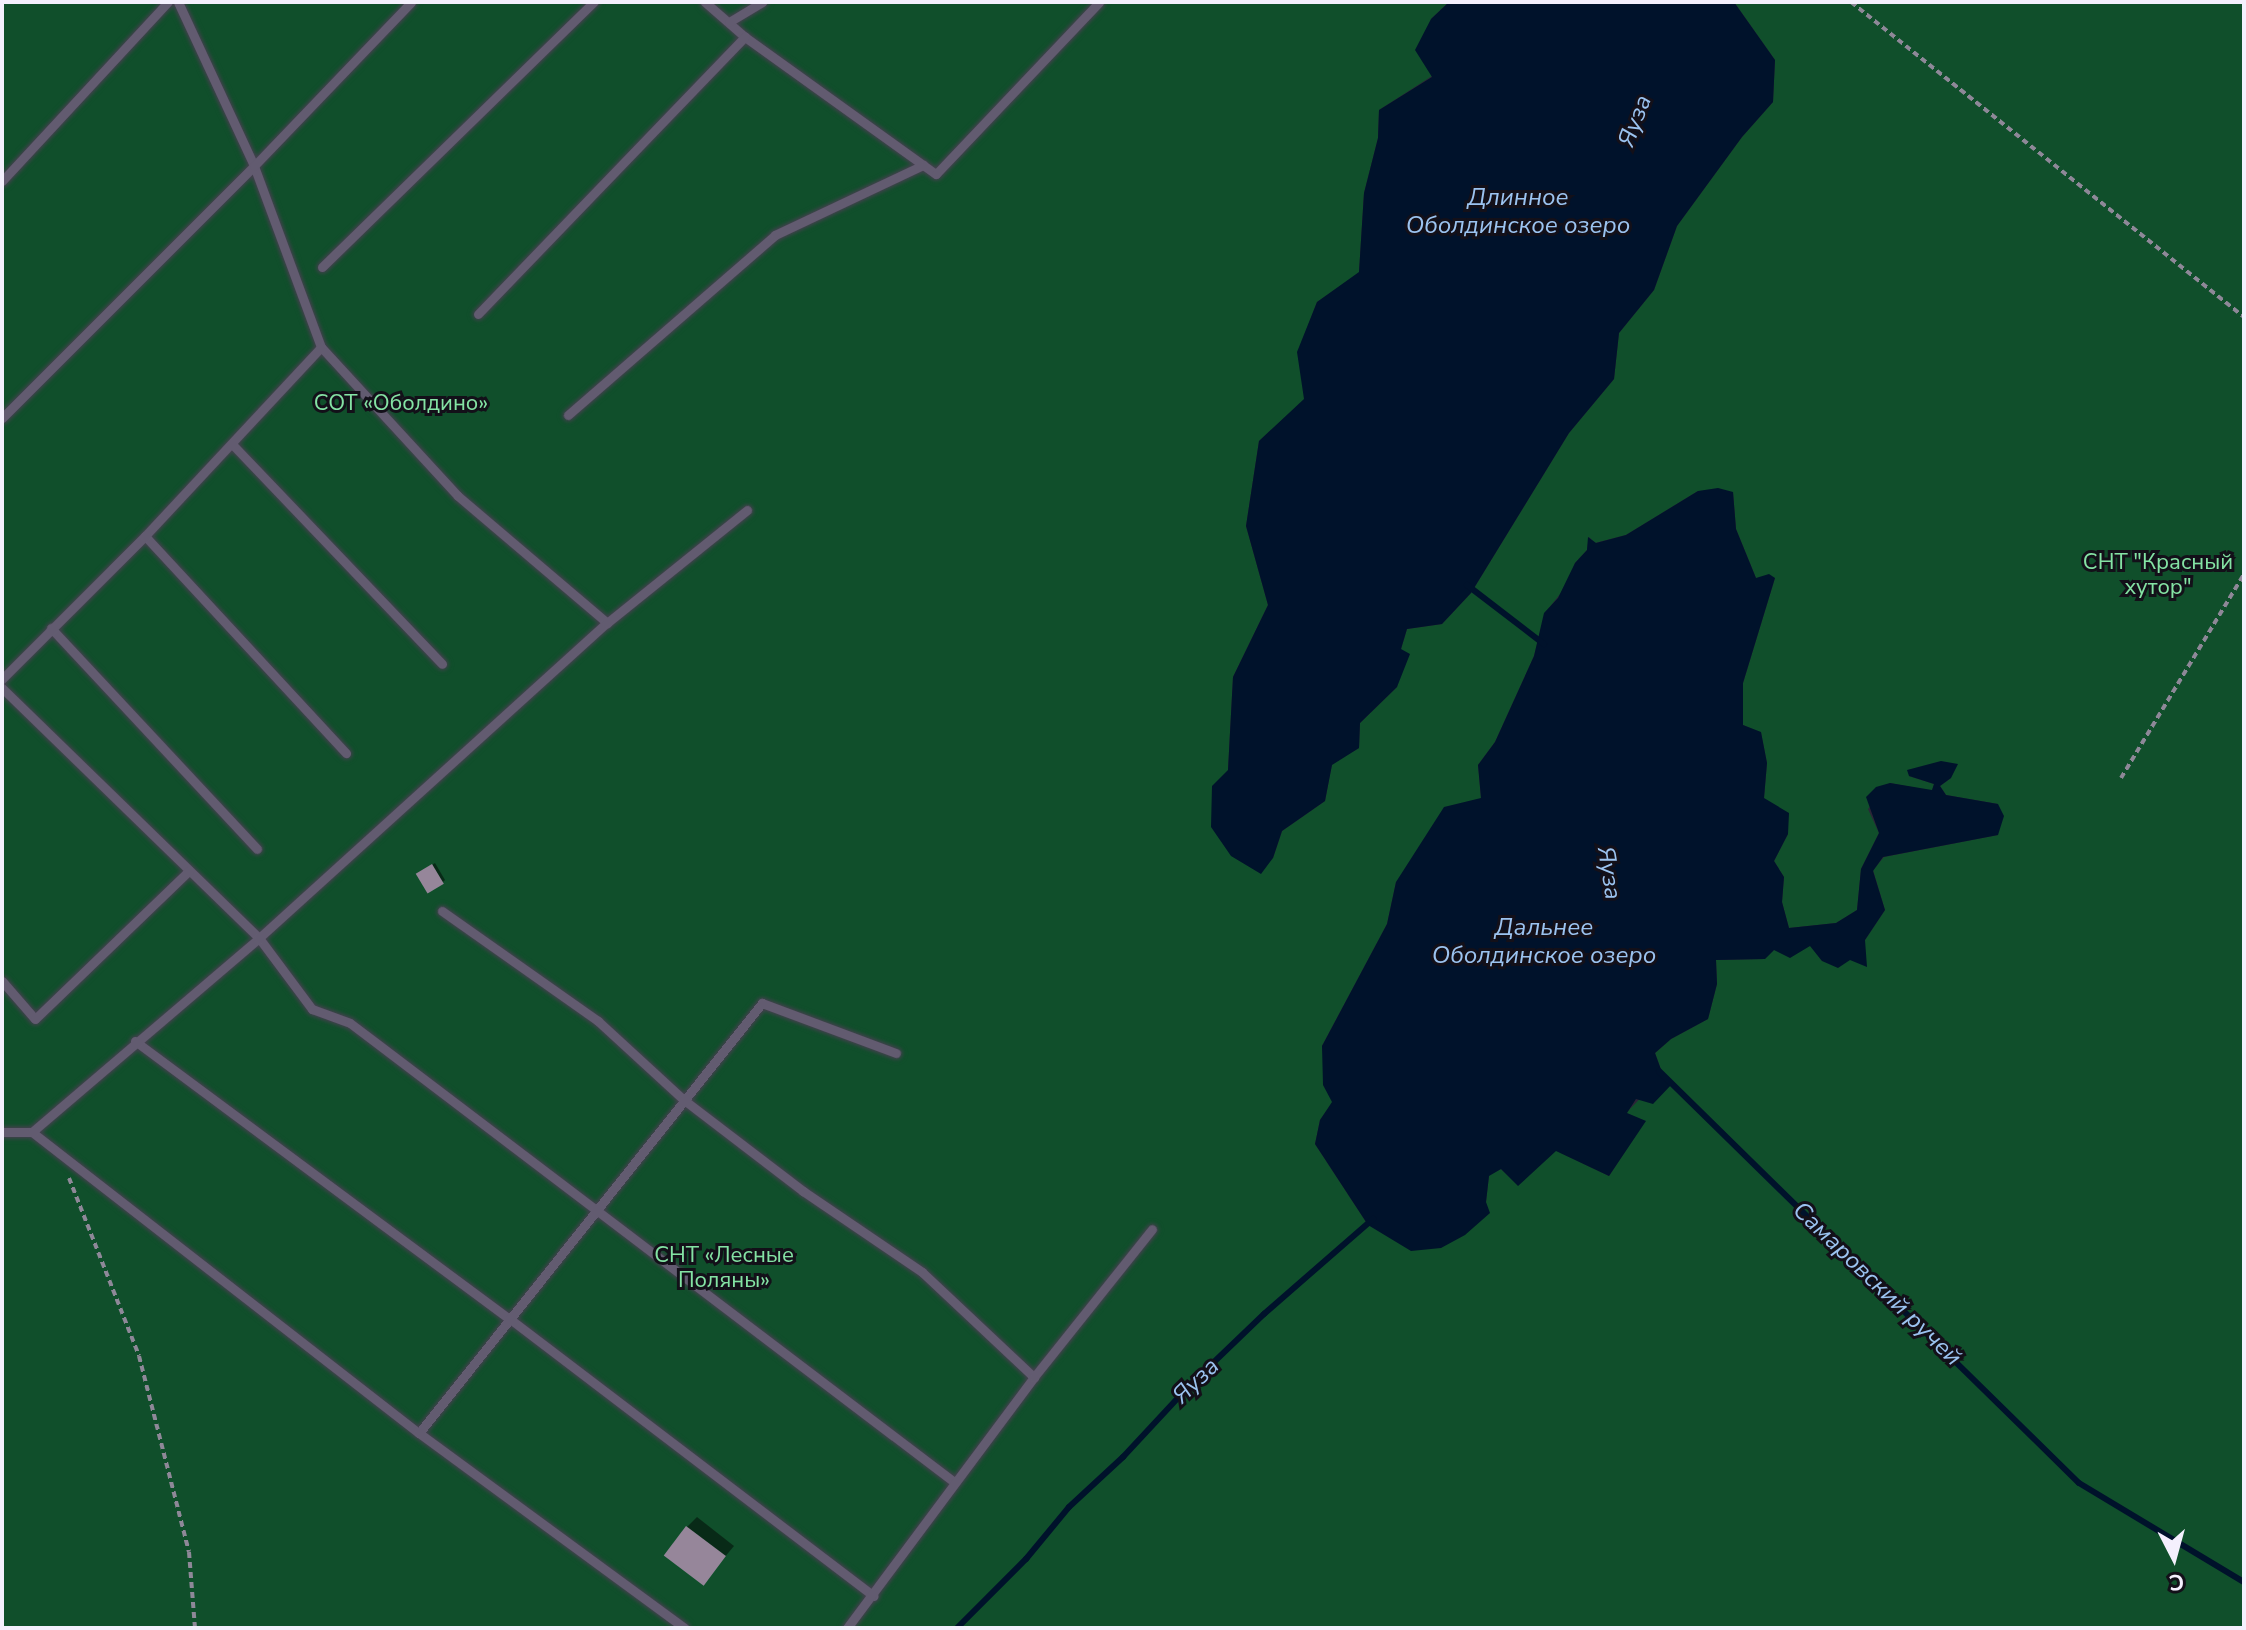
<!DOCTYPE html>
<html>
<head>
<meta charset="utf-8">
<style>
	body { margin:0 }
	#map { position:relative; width:2246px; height:1630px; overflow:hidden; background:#2c2538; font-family:"Nunito Sans",sans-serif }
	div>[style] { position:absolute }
	.green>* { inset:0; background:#104f2b }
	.water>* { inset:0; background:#00122b }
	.shadow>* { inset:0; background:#0007 }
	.stream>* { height:6px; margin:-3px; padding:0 3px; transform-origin:3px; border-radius:3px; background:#00122b }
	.building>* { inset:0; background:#96869a; transform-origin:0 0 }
	.path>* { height:4px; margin-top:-2px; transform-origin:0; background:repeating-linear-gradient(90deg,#8e8898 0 6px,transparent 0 10px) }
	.roads { filter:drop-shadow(0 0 2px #464050) drop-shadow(0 0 2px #464050) }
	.lane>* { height:9px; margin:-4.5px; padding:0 4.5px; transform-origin:4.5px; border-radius:4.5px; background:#625b70 }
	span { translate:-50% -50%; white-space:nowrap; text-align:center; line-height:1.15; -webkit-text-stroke:6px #131019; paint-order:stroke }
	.park-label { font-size:22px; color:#84e3a4 }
	.water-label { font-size:24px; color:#9bc3f0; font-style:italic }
	.frame { position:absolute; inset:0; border:4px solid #f4f0fd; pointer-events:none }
	.north { position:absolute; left:2134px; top:1518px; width:80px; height:80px; -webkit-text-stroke:6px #131019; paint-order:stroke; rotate:174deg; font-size:22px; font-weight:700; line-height:32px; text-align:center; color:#f4f0fd }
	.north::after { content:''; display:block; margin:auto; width:28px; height:36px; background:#f4f0fd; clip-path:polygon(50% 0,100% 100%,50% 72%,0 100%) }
</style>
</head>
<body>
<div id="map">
	<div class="green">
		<i style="clip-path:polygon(evenodd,2px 2px,1449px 2px,1431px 19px,1432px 76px,1379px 110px,1378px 138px,1364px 193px,1359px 273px,1317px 302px,1298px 352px,1305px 399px,1259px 441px,1246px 526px,1268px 605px,1233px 677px,1228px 770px,1273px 858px,1282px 831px,1325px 801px,1332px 764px,1359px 748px,1360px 723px,1397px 687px,1401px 649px,1407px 629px,1442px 624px,1471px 593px,1569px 433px,1614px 379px,1619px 333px,1654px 290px,1677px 226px,1742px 137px,1773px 102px,1775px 60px,1734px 2px,2244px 2px,2244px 1628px,2px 1628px,2px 2px,1698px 491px,1733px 492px,1736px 529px,1756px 578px,1775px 578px,1743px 683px,1743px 725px,1761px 733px,1767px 763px,1764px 798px,1788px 834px,1774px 861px,1784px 877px,1782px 902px,1789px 928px,1836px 923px,1857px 910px,1861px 869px,1879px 833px,1868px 809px,1890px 783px,1932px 791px,1934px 784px,1909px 776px,1951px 778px,1940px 786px,1946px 795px,1998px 804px,1998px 835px,1884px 857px,1873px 870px,1885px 910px,1865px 940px,1822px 961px,1810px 945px,1774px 950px,1764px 959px,1716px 960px,1717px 984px,1708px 1019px,1671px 1039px,1655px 1053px,1663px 1075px,1626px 1113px,1645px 1121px,1609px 1176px,1555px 1150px,1518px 1185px,1501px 1169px,1489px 1175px,1486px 1202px,1368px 1225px,1315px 1144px,1320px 1120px,1333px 1102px,1322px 1046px,1387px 924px,1396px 882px,1481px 798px,1478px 765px,1495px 742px,1534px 656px,1545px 613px,1568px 584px,1575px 563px,1587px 550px,1589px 537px,1595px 543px,1626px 535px,1698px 491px)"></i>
	</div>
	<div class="water">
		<i style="clip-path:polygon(1449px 2px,1734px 2px,1775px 60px,1773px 102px,1742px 137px,1677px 226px,1654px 290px,1619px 333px,1614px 379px,1569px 433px,1471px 593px,1442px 624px,1407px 629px,1401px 649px,1410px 654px,1397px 687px,1360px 723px,1359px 748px,1332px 765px,1325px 801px,1282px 831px,1273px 858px,1261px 874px,1231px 856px,1211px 827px,1212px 786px,1228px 770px,1233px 677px,1268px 605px,1246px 526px,1259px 441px,1304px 399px,1297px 352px,1317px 302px,1359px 272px,1364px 193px,1378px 138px,1379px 110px,1432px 77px,1415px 50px,1431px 19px)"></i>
		<i style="clip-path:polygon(1718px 488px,1733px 492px,1736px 529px,1756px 578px,1769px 574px,1775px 578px,1743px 683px,1743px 725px,1761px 732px,1767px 763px,1764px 798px,1789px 813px,1788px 834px,1774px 861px,1784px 877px,1782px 902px,1789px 928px,1836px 923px,1857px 910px,1861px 869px,1879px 833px,1866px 797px,1876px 787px,1890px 783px,1932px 790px,1934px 784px,1909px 776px,1907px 770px,1941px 761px,1958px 764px,1951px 778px,1940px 786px,1946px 795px,1998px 804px,2004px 816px,1998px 835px,1883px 857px,1873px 871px,1885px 910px,1865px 940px,1867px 967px,1850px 960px,1838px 968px,1822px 961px,1810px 946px,1790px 958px,1774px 950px,1765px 959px,1716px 960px,1717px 984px,1708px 1019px,1671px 1039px,1655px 1053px,1663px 1075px,1672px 1084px,1653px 1104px,1636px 1099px,1627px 1113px,1646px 1121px,1609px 1176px,1556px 1151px,1518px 1186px,1501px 1169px,1489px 1176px,1486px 1202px,1490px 1213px,1465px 1235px,1441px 1248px,1411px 1251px,1368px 1225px,1315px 1144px,1320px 1120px,1332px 1102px,1323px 1085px,1322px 1046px,1387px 924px,1396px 882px,1444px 807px,1481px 798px,1478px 765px,1495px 742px,1534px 656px,1544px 613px,1558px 598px,1575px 563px,1587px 550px,1588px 537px,1596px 543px,1626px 535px,1698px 491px)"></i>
	</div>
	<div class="shadow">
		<i style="clip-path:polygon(435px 863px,445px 880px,443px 882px,421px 872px)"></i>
		<i style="clip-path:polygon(697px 1517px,734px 1546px,703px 1583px,687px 1527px)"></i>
	</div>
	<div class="stream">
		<i style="left:1467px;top:585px;width:97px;rotate:37.5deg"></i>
		<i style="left:1659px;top:1071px;width:588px;rotate:44.45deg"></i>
		<i style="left:2079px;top:1483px;width:192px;rotate:31deg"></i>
		<i style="left:957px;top:1628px;width:98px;rotate:-45deg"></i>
		<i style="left:1026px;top:1559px;width:67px;rotate:-50.4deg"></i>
		<i style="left:1069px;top:1507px;width:74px;rotate:-42.8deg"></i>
		<i style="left:1123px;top:1457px;width:98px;rotate:-47.1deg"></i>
		<i style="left:1190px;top:1385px;width:103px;rotate:-43.8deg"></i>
		<i style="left:1264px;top:1314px;width:145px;rotate:-41.1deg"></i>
	</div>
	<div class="building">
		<i style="left:432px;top:864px;width:23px;height:19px;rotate:59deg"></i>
		<i style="left:686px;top:1526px;width:50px;height:37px;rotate:37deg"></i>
	</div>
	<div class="path">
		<i style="left:1851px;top:2px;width:504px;rotate:38.71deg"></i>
		<i style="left:2121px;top:778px;width:238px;rotate:-58.9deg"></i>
		<i style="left:69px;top:1178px;width:191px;rotate:68.5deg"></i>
		<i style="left:139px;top:1356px;width:202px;rotate:75.7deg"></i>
		<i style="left:189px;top:1552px;width:76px;rotate:85.5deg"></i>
	</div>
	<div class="roads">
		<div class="lane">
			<i style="left:178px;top:2px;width:181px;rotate:65.1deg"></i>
			<i style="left:254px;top:166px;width:193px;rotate:69.7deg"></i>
			<i style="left:321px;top:347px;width:202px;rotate:47.4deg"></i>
			<i style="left:458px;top:496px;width:196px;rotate:40.4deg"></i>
			<i style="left:705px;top:2px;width:53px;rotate:41.2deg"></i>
			<i style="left:745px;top:37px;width:235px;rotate:35.7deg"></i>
			<i style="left:936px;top:174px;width:237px;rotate:-46.5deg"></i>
			<i style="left:729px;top:22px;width:39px;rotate:-31deg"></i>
			<i style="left:2px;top:181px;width:244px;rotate:-47.2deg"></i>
			<i style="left:322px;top:267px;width:380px;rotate:-44.3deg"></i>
			<i style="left:478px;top:314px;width:385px;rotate:-46.1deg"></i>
			<i style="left:568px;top:415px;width:274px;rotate:-41deg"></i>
			<i style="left:775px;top:235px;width:164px;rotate:-25.3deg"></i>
			<i style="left:2px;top:418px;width:356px;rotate:-45deg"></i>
			<i style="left:254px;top:166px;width:227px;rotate:-46.2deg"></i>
			<i style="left:232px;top:444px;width:304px;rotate:46.3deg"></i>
			<i style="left:145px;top:536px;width:296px;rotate:47.2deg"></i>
			<i style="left:51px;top:628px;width:302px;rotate:47deg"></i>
			<i style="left:2px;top:679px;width:202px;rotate:-45deg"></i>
			<i style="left:145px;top:536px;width:258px;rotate:-47deg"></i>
			<i style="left:2px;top:688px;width:359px;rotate:44.2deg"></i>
			<i style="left:259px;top:938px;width:89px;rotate:53.3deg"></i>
			<i style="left:312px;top:1009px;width:40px;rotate:20.2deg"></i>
			<i style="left:350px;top:1023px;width:759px;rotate:37.23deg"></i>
			<i style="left:442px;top:911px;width:191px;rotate:35.2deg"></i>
			<i style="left:598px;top:1021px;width:117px;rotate:42.6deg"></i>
			<i style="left:684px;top:1100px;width:150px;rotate:37.4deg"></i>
			<i style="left:803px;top:1191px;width:144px;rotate:34.2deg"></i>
			<i style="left:922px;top:1272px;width:154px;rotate:43.2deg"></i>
			<i style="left:2px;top:981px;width:50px;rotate:49deg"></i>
			<i style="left:35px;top:1019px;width:214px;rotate:-43.9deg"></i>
			<i style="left:135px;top:1041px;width:467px;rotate:36.6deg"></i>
			<i style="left:510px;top:1319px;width:457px;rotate:37.3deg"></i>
			<i style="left:2px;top:1132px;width:30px"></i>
			<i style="left:32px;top:1132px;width:490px;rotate:37.9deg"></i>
			<i style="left:419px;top:1433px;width:329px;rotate:36.3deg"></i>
			<i style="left:32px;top:1132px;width:299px;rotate:-40.5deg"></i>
			<i style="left:259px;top:938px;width:469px;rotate:-42.2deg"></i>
			<i style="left:607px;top:623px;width:180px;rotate:-38.9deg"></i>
			<i style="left:419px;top:1433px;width:550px;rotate:-51.42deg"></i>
			<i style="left:762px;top:1003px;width:143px;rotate:20.5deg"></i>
			<i style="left:847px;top:1628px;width:313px;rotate:-53.3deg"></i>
			<i style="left:1034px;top:1377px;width:189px;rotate:-51.4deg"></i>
		</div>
	</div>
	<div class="park-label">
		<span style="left:401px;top:404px">СОТ «Оболдино»</span>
		<span style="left:2158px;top:575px">СНТ "Красный<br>хутор"</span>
		<span style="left:724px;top:1268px">СНТ «Лесные<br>Поляны»</span>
	</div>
	<div class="water-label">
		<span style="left:1635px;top:121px;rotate:-69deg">Яуза</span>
		<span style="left:1518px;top:212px">Длинное<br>Оболдинское озеро</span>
		<span style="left:1609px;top:873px;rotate:81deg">Яуза</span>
		<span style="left:1544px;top:942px">Дальнее<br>Оболдинское озеро</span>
		<span style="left:1877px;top:1284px;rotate:44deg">Самаровский ручей</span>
		<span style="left:1196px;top:1381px;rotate:-44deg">Яуза</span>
	</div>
	<div class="frame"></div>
	<div class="north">С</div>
</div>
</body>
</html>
